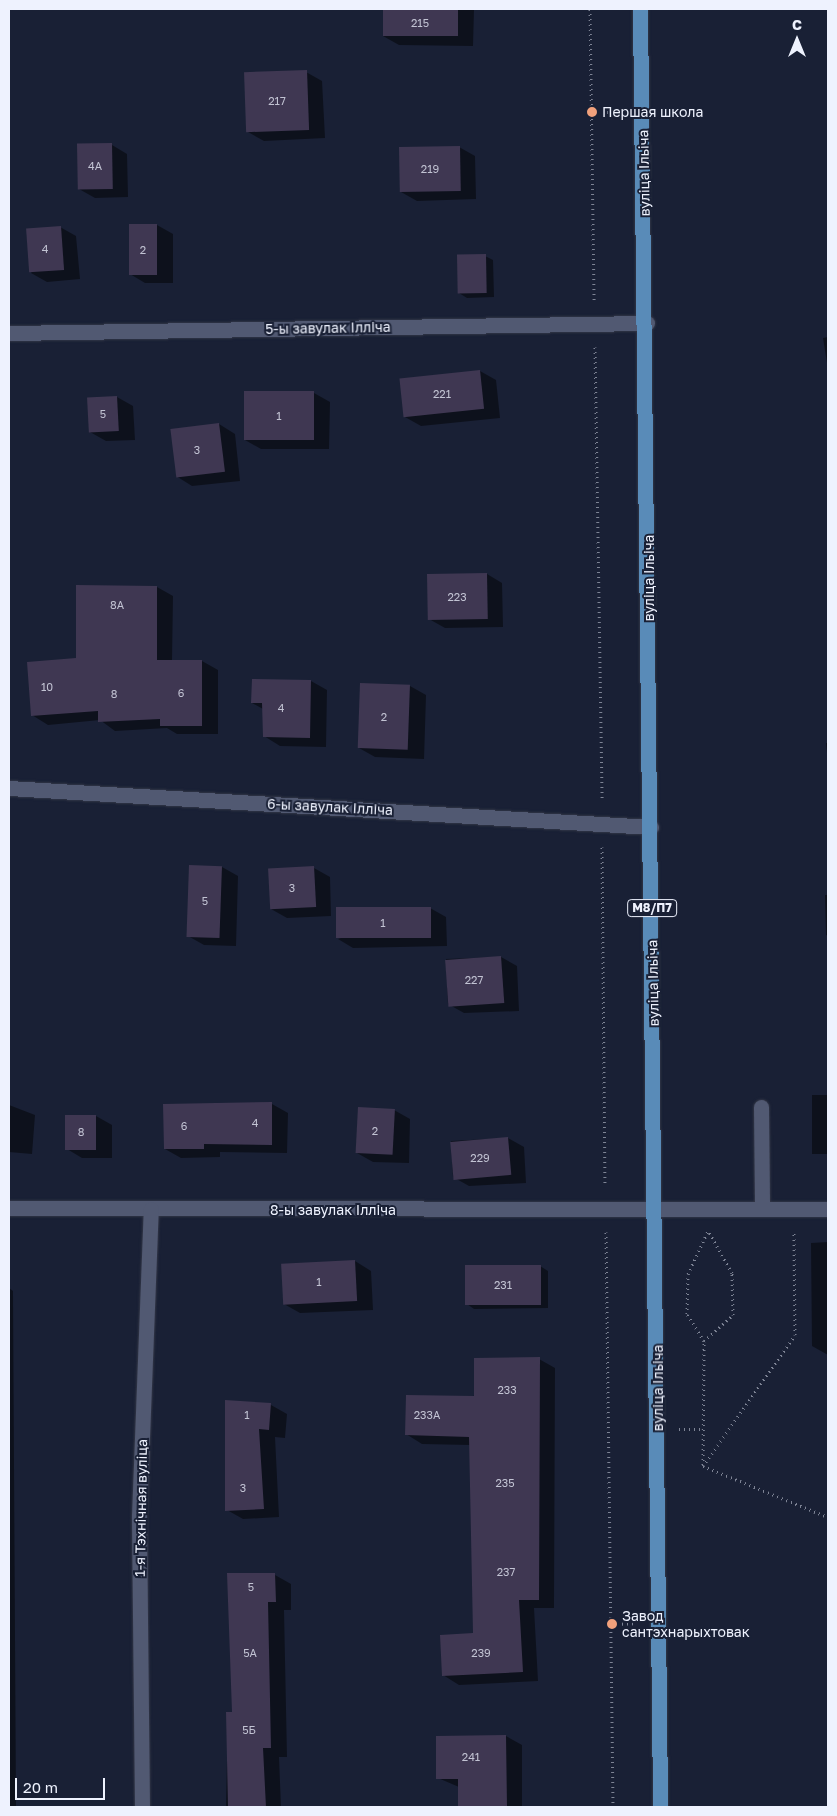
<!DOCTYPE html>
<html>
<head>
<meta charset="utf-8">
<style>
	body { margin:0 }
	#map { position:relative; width:837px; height:1816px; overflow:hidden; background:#192035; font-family:"Golos Text",sans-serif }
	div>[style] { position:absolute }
	.shadow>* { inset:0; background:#0007; transform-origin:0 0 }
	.building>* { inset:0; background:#3f3752; transform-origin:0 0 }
	.path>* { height:3px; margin-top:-1.5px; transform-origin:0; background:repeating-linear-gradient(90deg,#7e8495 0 1px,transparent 0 5px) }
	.roads { filter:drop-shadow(0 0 1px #343848) drop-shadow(0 0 1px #343848) }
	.minor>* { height:15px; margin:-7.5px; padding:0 7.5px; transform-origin:7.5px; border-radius:7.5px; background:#515972 }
	.major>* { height:15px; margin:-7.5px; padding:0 7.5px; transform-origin:7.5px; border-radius:7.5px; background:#598bb8 }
	.dots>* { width:14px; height:14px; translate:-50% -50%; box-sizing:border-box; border:2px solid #192035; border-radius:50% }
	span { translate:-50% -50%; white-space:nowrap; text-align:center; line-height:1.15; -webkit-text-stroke:4px #192035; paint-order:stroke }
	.number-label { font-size:11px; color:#c2c3d3 }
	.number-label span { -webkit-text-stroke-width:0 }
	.shield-label span { padding:1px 4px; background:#192035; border:1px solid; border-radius:4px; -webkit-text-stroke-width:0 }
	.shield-label { font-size:12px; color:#eef2fe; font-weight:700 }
	.poi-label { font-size:14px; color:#eef2fe }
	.left { translate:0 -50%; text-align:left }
	.street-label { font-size:14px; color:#eef2fe }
	.frame { position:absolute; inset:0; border:10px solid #eef2fe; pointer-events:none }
	.north { position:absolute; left:772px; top:15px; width:50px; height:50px; -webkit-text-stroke:4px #192035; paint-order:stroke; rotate:0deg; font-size:14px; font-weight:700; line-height:20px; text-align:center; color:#eef2fe }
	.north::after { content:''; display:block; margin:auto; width:18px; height:22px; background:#eef2fe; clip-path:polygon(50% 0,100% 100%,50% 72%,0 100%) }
	.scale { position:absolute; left:15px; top:1778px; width:90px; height:22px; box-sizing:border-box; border:2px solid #eef2fe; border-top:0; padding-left:6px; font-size:15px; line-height:18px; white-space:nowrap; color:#eef2fe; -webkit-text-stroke:4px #192035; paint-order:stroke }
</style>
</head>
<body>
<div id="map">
	<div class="shadow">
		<i style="clip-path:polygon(384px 9px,474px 9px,473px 46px,399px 45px,383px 36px)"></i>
		<i style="clip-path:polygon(306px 72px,322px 81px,325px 138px,264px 141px,248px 132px)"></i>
		<i style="clip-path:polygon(112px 145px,127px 154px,128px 197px,95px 198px,79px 189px)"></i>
		<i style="clip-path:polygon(459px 147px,475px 156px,476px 199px,417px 201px,401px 192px)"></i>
		<i style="clip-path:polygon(157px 225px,173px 234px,173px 283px,145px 283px,130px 274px)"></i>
		<i style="clip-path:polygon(60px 227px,76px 236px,80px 279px,47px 282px,31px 273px)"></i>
		<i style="clip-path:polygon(485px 256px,493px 260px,494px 297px,467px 298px,459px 293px)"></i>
		<i style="clip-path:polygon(828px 337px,828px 369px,823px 338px)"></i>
		<i style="clip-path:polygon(480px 371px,496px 380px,500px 418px,421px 426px,405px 417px,401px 379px)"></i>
		<i style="clip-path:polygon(314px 393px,330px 402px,329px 449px,261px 449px,245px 440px)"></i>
		<i style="clip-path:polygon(117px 397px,133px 406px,135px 440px,106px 441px,90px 432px,89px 399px)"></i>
		<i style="clip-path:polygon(219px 424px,235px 434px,240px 481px,192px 486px,176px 476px)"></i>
		<i style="clip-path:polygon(487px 574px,502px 583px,503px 627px,445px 628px,429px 619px)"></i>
		<i style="clip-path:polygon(157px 587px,173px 596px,172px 661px,202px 661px,218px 670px,218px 734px,177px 734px,167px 728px,115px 731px,100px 720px,48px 725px,32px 715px,77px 660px)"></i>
		<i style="clip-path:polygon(311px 681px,327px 690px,326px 747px,280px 746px,264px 736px,263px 709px,252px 703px)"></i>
		<i style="clip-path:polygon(410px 686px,426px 695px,424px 759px,375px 757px,359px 748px)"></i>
		<i style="clip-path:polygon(826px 743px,828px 743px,828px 762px)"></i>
		<i style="clip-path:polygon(191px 866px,222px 867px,238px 876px,236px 946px,204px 945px,188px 936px)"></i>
		<i style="clip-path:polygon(314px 868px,330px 877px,331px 916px,287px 918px,271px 909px)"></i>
		<i style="clip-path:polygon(825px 895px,828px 895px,828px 936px,826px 935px)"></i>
		<i style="clip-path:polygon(430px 908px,446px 917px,447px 946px,353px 948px,338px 939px)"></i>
		<i style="clip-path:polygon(501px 957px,517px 966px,519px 1011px,464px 1013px,448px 1004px,446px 959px)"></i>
		<i style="left:812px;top:1095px;width:16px;height:59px"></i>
		<i style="clip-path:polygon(272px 1104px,288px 1113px,287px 1153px,220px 1152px,220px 1157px,181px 1158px,165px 1149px,164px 1105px)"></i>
		<i style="clip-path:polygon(9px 1105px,35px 1115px,32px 1154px,9px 1152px)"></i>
		<i style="clip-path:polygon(394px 1110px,410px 1119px,409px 1163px,373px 1162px,357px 1153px)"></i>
		<i style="clip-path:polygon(96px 1116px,112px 1125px,112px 1158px,82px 1158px,67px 1149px)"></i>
		<i style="clip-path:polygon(508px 1138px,524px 1147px,526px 1183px,469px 1186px,453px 1177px,451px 1141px)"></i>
		<i style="clip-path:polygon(828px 1242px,828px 1355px,812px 1346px,811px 1243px)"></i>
		<i style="clip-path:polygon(355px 1261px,371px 1271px,373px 1310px,300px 1313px,284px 1304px)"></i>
		<i style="clip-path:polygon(540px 1266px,548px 1271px,548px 1308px,474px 1309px,467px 1304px)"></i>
		<i style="clip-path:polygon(9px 1288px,13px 1291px,16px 1807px,9px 1807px)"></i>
		<i style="clip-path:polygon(539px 1359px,555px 1368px,554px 1608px,534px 1608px,538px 1681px,459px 1685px,443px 1675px,474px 1634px,470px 1445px,422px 1444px,406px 1434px)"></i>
		<i style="clip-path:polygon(227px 1402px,271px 1405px,287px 1414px,285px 1438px,275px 1437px,279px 1517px,243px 1519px,227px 1510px)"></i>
		<i style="clip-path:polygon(229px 1575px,275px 1575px,291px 1584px,291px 1610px,284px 1610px,287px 1757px,279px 1757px,281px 1807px,226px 1807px,228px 1714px,233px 1714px)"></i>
		<i style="clip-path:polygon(506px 1736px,522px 1745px,522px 1807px,459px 1807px,459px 1787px,438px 1778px)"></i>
	</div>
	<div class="building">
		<i style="left:383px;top:9px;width:75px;height:27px"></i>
		<i style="left:307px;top:70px;width:60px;height:63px;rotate:88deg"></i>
		<i style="left:112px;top:143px;width:46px;height:35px;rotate:89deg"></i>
		<i style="left:460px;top:146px;width:45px;height:61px;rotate:89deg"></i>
		<i style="left:129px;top:224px;width:28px;height:51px"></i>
		<i style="left:61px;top:226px;width:44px;height:35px;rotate:86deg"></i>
		<i style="left:486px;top:254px;width:39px;height:29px;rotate:89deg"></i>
		<i style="left:480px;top:370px;width:39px;height:81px;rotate:84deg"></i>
		<i style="left:244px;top:391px;width:70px;height:49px"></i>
		<i style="left:117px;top:396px;width:35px;height:30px;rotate:87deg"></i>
		<i style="left:219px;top:423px;width:49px;height:49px;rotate:83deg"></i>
		<i style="left:487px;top:573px;width:46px;height:60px;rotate:89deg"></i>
		<i style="clip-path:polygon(76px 585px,157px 586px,157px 660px,202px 660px,202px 726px,160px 726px,160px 719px,98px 722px,98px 711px,31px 716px,27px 662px,76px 658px)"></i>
		<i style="clip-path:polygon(252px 679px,311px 680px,310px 738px,263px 737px,262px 703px,251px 703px)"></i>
		<i style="left:360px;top:683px;width:50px;height:65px;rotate:2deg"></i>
		<i style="left:189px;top:865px;width:33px;height:72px;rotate:2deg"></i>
		<i style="left:314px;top:866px;width:41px;height:46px;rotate:87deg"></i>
		<i style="left:431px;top:907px;width:31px;height:95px;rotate:90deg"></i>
		<i style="left:501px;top:956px;width:47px;height:56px;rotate:86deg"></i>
		<i style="clip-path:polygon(272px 1102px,272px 1145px,204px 1144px,204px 1149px,164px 1149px,163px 1104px)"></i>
		<i style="left:358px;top:1107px;width:37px;height:46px;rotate:3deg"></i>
		<i style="left:65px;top:1115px;width:31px;height:35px"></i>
		<i style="left:508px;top:1137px;width:38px;height:58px;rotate:85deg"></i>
		<i style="left:355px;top:1260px;width:41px;height:74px;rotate:87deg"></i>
		<i style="left:541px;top:1265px;width:40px;height:76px;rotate:90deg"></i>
		<i style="clip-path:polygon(540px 1357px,539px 1600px,519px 1600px,523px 1672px,442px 1676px,440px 1635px,473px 1633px,469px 1437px,405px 1435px,406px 1395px,474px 1396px,474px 1358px)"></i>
		<i style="clip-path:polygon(225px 1400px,271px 1403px,269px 1430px,259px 1429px,264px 1509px,225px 1511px)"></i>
		<i style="clip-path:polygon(227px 1573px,275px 1573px,276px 1602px,268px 1602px,271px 1748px,263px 1748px,266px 1807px,228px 1807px,226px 1712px,232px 1712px)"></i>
		<i style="clip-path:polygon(506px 1735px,507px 1807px,458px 1807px,458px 1779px,436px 1779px,436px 1736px)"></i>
	</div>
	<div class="path">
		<i style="left:590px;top:9px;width:292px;rotate:89.2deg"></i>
		<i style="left:592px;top:112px;width:27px"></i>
		<i style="left:595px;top:347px;width:454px;rotate:89.1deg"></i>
		<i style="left:602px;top:847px;width:339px;rotate:89.5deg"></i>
		<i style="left:606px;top:1232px;width:575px;rotate:89.3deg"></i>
		<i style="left:704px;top:1341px;width:39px;rotate:-42deg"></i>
		<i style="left:733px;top:1315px;width:42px;rotate:-91.4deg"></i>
		<i style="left:732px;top:1273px;width:47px;rotate:-119.3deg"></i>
		<i style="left:679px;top:1429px;width:24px"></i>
		<i style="left:703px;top:1465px;width:124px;rotate:-89.5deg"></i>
		<i style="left:704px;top:1341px;width:32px;rotate:-122deg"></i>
		<i style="left:687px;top:1314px;width:40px;rotate:-88.6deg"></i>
		<i style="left:688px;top:1274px;width:47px;rotate:-65.1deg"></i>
		<i style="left:703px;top:1466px;width:160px;rotate:-54.9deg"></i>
		<i style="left:795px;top:1335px;width:104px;rotate:-90.6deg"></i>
		<i style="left:703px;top:1466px;width:135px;rotate:22.2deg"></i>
		<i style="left:612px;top:1624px;width:24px;rotate:-2deg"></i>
	</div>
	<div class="roads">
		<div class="minor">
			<i style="left:9px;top:333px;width:638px;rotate:-0.9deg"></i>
			<i style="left:9px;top:788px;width:643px;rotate:3.48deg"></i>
			<i style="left:761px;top:1107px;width:102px;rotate:89.4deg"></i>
			<i style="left:9px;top:1208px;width:819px;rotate:0.07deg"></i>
			<i style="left:142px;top:1807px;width:291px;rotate:-90.6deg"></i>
			<i style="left:139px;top:1516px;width:307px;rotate:-87.8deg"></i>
		</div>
		<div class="major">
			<i style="left:640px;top:9px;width:1798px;rotate:89.36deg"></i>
		</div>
	</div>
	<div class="dots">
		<i style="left:592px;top:112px;background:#f1a17c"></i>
		<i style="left:612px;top:1624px;background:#f1a17c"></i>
	</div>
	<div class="number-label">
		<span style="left:420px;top:23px">215</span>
		<span style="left:277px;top:101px">217</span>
		<span style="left:95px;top:166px">4А</span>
		<span style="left:430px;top:169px">219</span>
		<span style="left:45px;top:249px">4</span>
		<span style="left:143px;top:250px">2</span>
		<span style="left:442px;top:394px">221</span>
		<span style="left:103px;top:414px">5</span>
		<span style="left:279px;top:416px">1</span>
		<span style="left:197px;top:450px">3</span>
		<span style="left:457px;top:597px">223</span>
		<span style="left:117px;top:605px">8А</span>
		<span style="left:47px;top:687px">10</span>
		<span style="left:181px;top:693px">6</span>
		<span style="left:114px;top:694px">8</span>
		<span style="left:281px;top:708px">4</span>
		<span style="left:384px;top:717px">2</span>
		<span style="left:292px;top:888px">3</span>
		<span style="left:205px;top:901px">5</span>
		<span style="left:383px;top:923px">1</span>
		<span style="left:474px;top:980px">227</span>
		<span style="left:255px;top:1123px">4</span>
		<span style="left:184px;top:1126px">6</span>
		<span style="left:375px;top:1131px">2</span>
		<span style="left:81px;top:1132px">8</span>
		<span style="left:480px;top:1158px">229</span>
		<span style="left:319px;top:1282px">1</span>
		<span style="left:503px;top:1285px">231</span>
		<span style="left:507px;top:1390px">233</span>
		<span style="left:247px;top:1415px">1</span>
		<span style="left:427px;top:1415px">233А</span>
		<span style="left:505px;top:1483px">235</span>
		<span style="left:243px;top:1488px">3</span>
		<span style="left:506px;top:1572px">237</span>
		<span style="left:251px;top:1587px">5</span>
		<span style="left:250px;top:1653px">5А</span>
		<span style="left:481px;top:1653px">239</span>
		<span style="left:249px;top:1730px">5Б</span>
		<span style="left:471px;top:1757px">241</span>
	</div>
	<div class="shield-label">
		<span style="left:652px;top:908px">М8/П7</span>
	</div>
	<div class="poi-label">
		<span class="left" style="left:602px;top:112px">Першая школа</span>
		<span class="left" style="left:622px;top:1624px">Завод<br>сантэхнарыхтовак</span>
	</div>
	<div class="street-label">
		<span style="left:644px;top:173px;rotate:-91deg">вуліца Ільіча</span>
		<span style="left:328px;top:328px;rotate:-1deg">5-ы завулак Ілліча</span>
		<span style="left:649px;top:578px;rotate:-90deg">вуліца Ільіча</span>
		<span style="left:330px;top:807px;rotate:3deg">6-ы завулак Ілліча</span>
		<span style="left:653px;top:983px;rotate:-91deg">вуліца Ільіча</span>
		<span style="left:333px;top:1210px">8-ы завулак Ілліча</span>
		<span style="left:658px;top:1388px;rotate:-90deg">вуліца Ільіча</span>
		<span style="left:141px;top:1508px;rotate:-89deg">1-я Тэхнічная вуліца</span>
	</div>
	<div class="frame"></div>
	<div class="north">С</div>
	<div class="scale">20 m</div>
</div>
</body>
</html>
